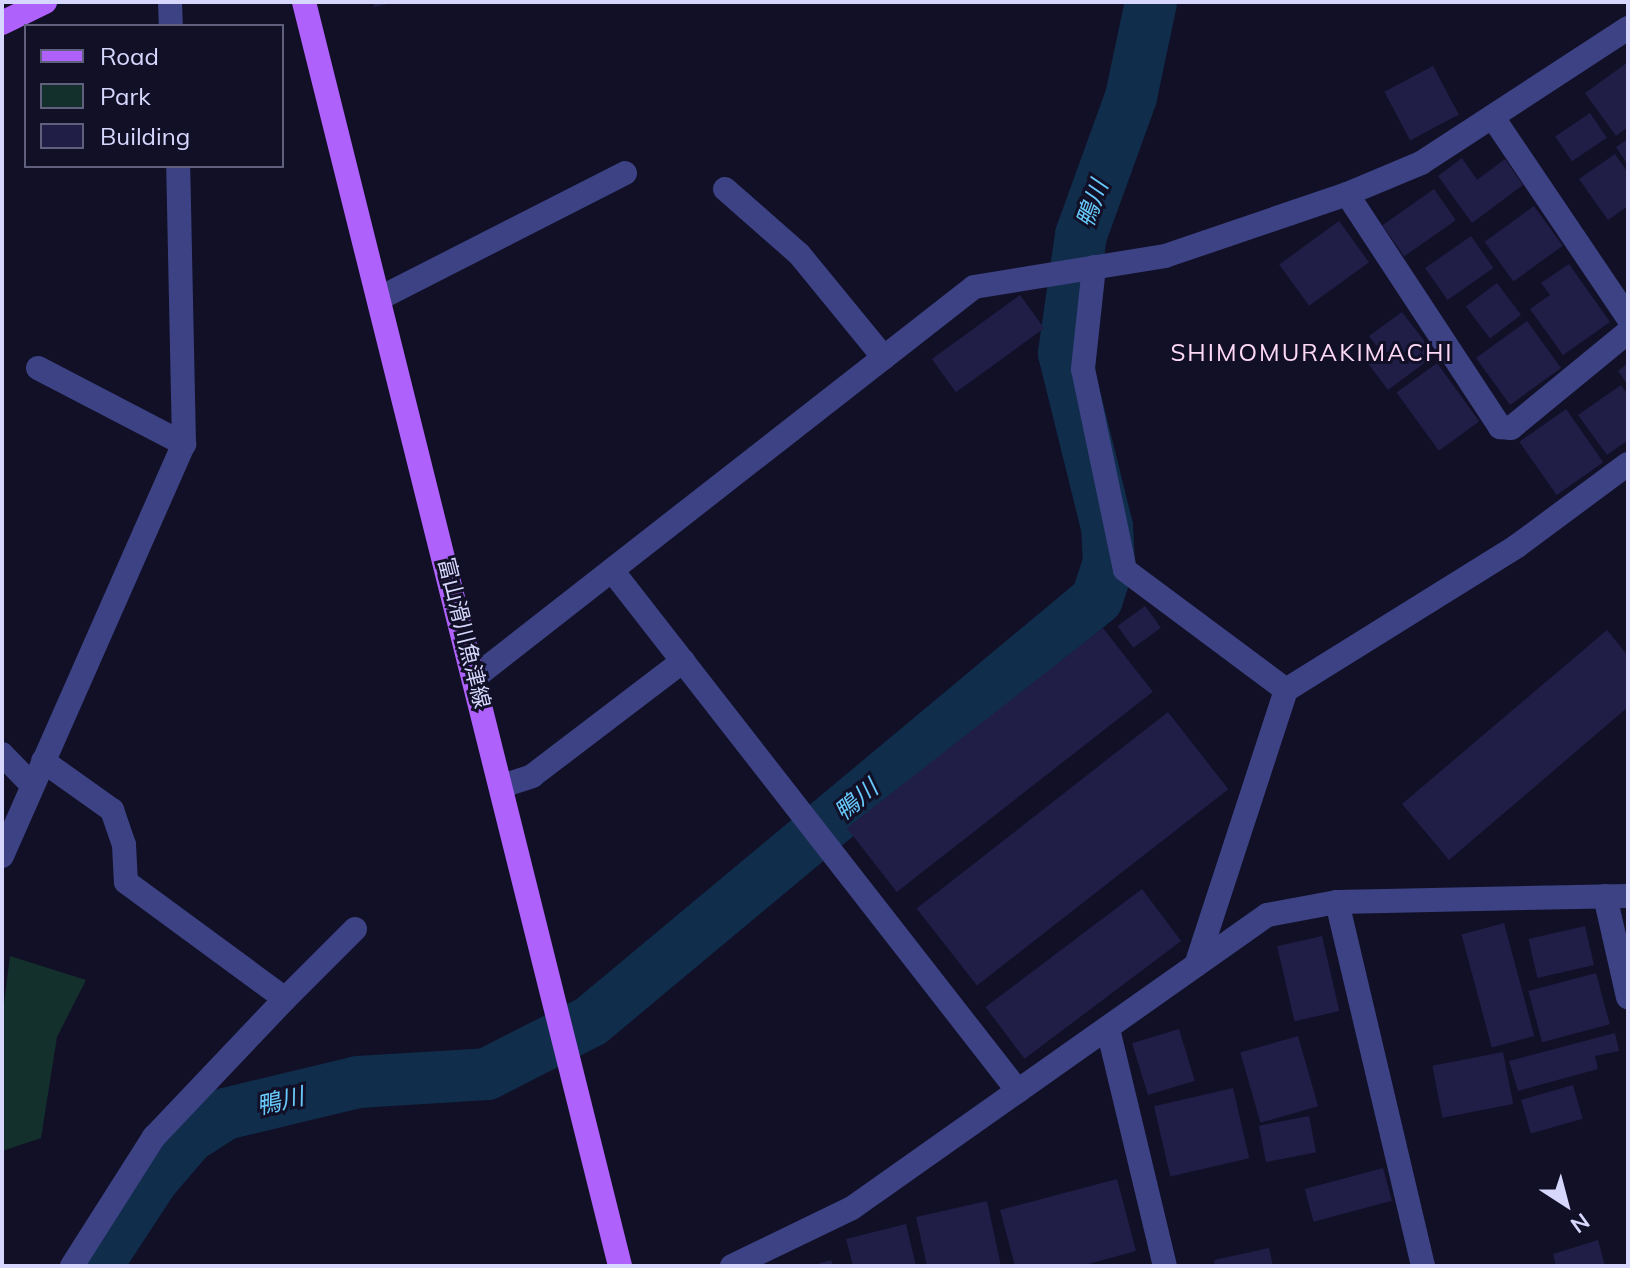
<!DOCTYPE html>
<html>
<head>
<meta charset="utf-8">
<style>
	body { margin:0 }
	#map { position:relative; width:1630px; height:1268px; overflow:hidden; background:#111027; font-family:Mulish,"Noto Sans JP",sans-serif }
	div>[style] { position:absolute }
	.green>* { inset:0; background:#13302c }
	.river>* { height:52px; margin:-26px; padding:0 26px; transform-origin:26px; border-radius:26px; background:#102d4b }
	.building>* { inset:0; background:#201d47; transform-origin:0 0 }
	.minor>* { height:24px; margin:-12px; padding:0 12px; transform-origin:12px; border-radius:12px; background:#3c4284 }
	.major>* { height:24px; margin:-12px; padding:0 12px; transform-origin:12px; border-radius:12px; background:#af61fb }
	span { translate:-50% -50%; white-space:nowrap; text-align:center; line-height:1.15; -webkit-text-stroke:6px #111027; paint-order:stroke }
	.street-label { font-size:22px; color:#d7d7fe }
	.water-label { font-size:24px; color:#68c9fb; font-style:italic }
	.neighbourhood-label { font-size:24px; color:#fed9f5; letter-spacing:2px }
	.frame { position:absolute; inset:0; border:4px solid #d7d7fe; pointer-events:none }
	.legend { position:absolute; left:24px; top:24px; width:260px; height:144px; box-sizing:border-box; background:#111027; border:2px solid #60607d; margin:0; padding:10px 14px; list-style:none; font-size:24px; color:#d7d7fe }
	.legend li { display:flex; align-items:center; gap:16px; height:40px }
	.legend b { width:40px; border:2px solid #60607d }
	.north { position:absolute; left:1526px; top:1164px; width:80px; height:80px; -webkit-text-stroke:6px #111027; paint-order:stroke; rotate:144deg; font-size:22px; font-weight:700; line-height:32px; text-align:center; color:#d7d7fe }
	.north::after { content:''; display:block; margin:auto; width:28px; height:36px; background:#d7d7fe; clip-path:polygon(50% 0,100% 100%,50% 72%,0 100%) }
</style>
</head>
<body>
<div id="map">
	<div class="green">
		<i style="clip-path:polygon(10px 956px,86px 980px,57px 1037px,41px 1138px,2px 1151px,2px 1019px)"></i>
	</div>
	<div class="river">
		<i style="left:96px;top:1266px;width:104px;rotate:-56.8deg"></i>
		<i style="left:153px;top:1179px;width:55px;rotate:-49.4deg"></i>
		<i style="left:189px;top:1137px;width:43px;rotate:-32.6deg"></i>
		<i style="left:225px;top:1114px;width:137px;rotate:-13.5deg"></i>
		<i style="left:358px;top:1082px;width:129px;rotate:-3.5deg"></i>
		<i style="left:487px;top:1074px;width:117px;rotate:-27deg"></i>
		<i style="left:591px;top:1021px;width:659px;rotate:-39.83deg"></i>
		<i style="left:1097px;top:599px;width:38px;rotate:-72deg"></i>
		<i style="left:1109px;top:563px;width:36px;rotate:-93deg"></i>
		<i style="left:1107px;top:527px;width:179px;rotate:-103.9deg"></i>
		<i style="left:1064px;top:353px;width:119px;rotate:-81.8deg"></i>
		<i style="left:1081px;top:235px;width:147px;rotate:-70.1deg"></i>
		<i style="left:1131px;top:97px;width:97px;rotate:-78.1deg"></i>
	</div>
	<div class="building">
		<i style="clip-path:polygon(373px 2px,392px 2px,392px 3px,374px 7px)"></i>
		<i style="clip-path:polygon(1628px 62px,1628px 127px,1616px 136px,1585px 93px)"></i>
		<i style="left:1433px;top:66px;width:55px;height:55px;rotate:62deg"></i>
		<i style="left:1590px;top:113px;width:30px;height:42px;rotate:56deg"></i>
		<i style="clip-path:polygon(1628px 139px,1628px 165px,1616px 147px)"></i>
		<i style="clip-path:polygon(1615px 154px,1628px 173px,1628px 206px,1608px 220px,1579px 179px)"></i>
		<i style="clip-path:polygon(1462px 158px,1477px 180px,1505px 159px,1523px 185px,1472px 223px,1438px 176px)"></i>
		<i style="left:1434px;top:189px;width:38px;height:63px;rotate:55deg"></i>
		<i style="left:1534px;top:206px;width:49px;height:61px;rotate:54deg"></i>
		<i style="left:1339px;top:221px;width:51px;height:74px;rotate:54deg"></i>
		<i style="left:1471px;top:236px;width:39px;height:56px;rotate:55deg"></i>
		<i style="clip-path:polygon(1569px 264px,1610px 322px,1563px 355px,1530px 309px,1550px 295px,1541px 283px)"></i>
		<i style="left:1497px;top:283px;width:40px;height:39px;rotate:53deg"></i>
		<i style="left:1020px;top:295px;width:41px;height:109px;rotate:54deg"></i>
		<i style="clip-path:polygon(1402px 312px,1435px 355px,1388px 390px,1364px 358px,1378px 348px,1369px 336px)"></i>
		<i style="left:1527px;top:321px;width:58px;height:63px;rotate:54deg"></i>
		<i style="left:1437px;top:363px;width:72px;height:50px;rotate:54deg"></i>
		<i style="clip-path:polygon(1628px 363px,1628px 385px,1618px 371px)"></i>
		<i style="clip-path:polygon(1621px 385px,1628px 395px,1628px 440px,1607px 455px,1578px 415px)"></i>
		<i style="left:1566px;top:409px;width:65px;height:57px;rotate:55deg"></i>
		<i style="left:1145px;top:606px;width:27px;height:34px;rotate:54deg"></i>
		<i style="left:1103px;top:628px;width:81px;height:325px;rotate:52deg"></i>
		<i style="clip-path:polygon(1607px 630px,1628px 656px,1628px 707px,1449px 860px,1402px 804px)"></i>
		<i style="left:1168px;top:712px;width:98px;height:319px;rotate:52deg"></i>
		<i style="left:1142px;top:889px;width:65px;height:196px;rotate:53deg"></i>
		<i style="left:1504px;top:923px;width:117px;height:44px;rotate:75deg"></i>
		<i style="left:1585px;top:926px;width:40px;height:58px;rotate:77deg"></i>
		<i style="left:1322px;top:936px;width:77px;height:46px;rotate:77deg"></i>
		<i style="left:1596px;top:973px;width:53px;height:70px;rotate:75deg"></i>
		<i style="left:1179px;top:1029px;width:54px;height:49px;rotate:73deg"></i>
		<i style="clip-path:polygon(1615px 1033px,1619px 1051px,1595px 1056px,1598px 1069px,1518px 1091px,1509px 1061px)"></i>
		<i style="left:1298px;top:1036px;width:73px;height:60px;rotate:74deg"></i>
		<i style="left:1503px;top:1052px;width:53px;height:72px;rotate:79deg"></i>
		<i style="left:1573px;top:1085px;width:35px;height:54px;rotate:74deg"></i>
		<i style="left:1233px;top:1088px;width:72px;height:81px;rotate:77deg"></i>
		<i style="left:1309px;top:1116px;width:37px;height:51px;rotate:79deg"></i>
		<i style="left:1383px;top:1168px;width:34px;height:81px;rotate:75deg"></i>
		<i style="clip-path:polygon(1117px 1179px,1136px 1251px,1081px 1266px,1015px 1266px,1000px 1210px)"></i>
		<i style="clip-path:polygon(987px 1201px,1001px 1266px,927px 1266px,916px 1217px)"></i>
		<i style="clip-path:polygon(906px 1224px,916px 1266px,853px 1266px,846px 1239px)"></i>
		<i style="clip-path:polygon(1598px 1240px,1605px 1266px,1556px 1266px,1553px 1254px)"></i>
		<i style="clip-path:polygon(1269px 1248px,1273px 1266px,1215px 1266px,1214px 1260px)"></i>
		<i style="clip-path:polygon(831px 1260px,833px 1266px,814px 1266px,814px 1265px)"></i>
	</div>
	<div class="minor">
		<i style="left:170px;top:2px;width:24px;rotate:88deg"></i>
		<i style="left:1494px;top:119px;width:240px;rotate:56deg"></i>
		<i style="left:725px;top:189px;width:98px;rotate:41.3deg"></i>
		<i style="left:799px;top:254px;width:134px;rotate:50.7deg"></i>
		<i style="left:1347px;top:194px;width:279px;rotate:56.7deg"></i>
		<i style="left:1500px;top:427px;width:11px;rotate:5deg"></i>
		<i style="left:1511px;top:428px;width:151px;rotate:-39.4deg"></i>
		<i style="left:1094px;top:267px;width:103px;rotate:96.2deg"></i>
		<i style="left:1083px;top:369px;width:205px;rotate:78.2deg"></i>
		<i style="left:1125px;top:570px;width:201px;rotate:36.7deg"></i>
		<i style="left:1286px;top:690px;width:289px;rotate:108.1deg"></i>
		<i style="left:380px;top:298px;width:275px;rotate:-27deg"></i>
		<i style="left:38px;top:368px;width:165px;rotate:27.5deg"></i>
		<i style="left:614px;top:573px;width:657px;rotate:52.05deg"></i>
		<i style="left:475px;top:677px;width:633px;rotate:-38.01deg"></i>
		<i style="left:974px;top:287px;width:193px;rotate:-9.2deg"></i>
		<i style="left:1165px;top:256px;width:192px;rotate:-18.8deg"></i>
		<i style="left:1347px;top:194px;width:80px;rotate:-22.7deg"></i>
		<i style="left:1421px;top:163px;width:247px;rotate:-33.1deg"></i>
		<i style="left:1286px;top:690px;width:272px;rotate:-31.9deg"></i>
		<i style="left:1517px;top:546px;width:138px;rotate:-36.5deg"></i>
		<i style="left:2px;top:754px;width:43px;rotate:45.9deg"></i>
		<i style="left:43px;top:761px;width:85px;rotate:35.4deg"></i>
		<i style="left:112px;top:810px;width:37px;rotate:71deg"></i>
		<i style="left:124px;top:845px;width:37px;rotate:87deg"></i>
		<i style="left:126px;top:882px;width:197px;rotate:36.3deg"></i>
		<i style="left:285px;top:999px;width:99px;rotate:-45deg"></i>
		<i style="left:502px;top:786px;width:32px;rotate:-18deg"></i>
		<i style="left:532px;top:776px;width:190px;rotate:-37.3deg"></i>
		<i style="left:2px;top:856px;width:450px;rotate:-66.2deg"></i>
		<i style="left:184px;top:444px;width:278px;rotate:-91.2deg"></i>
		<i style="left:1605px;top:896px;width:104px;rotate:77.2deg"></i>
		<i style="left:1337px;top:902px;width:374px;rotate:76.7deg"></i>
		<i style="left:1108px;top:1029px;width:244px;rotate:76.5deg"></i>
		<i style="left:72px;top:1266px;width:153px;rotate:-57.6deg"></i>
		<i style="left:154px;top:1137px;width:190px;rotate:-46.5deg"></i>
		<i style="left:732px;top:1266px;width:133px;rotate:-25.8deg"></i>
		<i style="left:852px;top:1208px;width:508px;rotate:-35.22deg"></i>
		<i style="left:1267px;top:915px;width:71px;rotate:-10.5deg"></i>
		<i style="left:1337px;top:902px;width:291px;rotate:-1.2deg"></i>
	</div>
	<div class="major">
		<i style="left:304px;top:2px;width:1303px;rotate:75.96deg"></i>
		<i style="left:2px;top:23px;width:48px;rotate:-26deg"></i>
	</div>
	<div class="street-label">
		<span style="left:464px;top:633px;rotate:76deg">富山滑川魚津線</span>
	</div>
	<div class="water-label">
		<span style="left:1092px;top:204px;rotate:-70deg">鴨川</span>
		<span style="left:856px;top:800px;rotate:-40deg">鴨川</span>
		<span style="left:280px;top:1101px;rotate:-13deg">鴨川</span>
	</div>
	<div class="neighbourhood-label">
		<span style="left:1312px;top:353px">SHIMOMURAKIMACHI</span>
	</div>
	<div class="frame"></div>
	<ul class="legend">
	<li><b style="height:10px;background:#af61fb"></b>Road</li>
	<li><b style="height:22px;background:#13302c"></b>Park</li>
	<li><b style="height:22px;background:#201d47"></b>Building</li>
	</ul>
	<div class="north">N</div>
</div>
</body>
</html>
